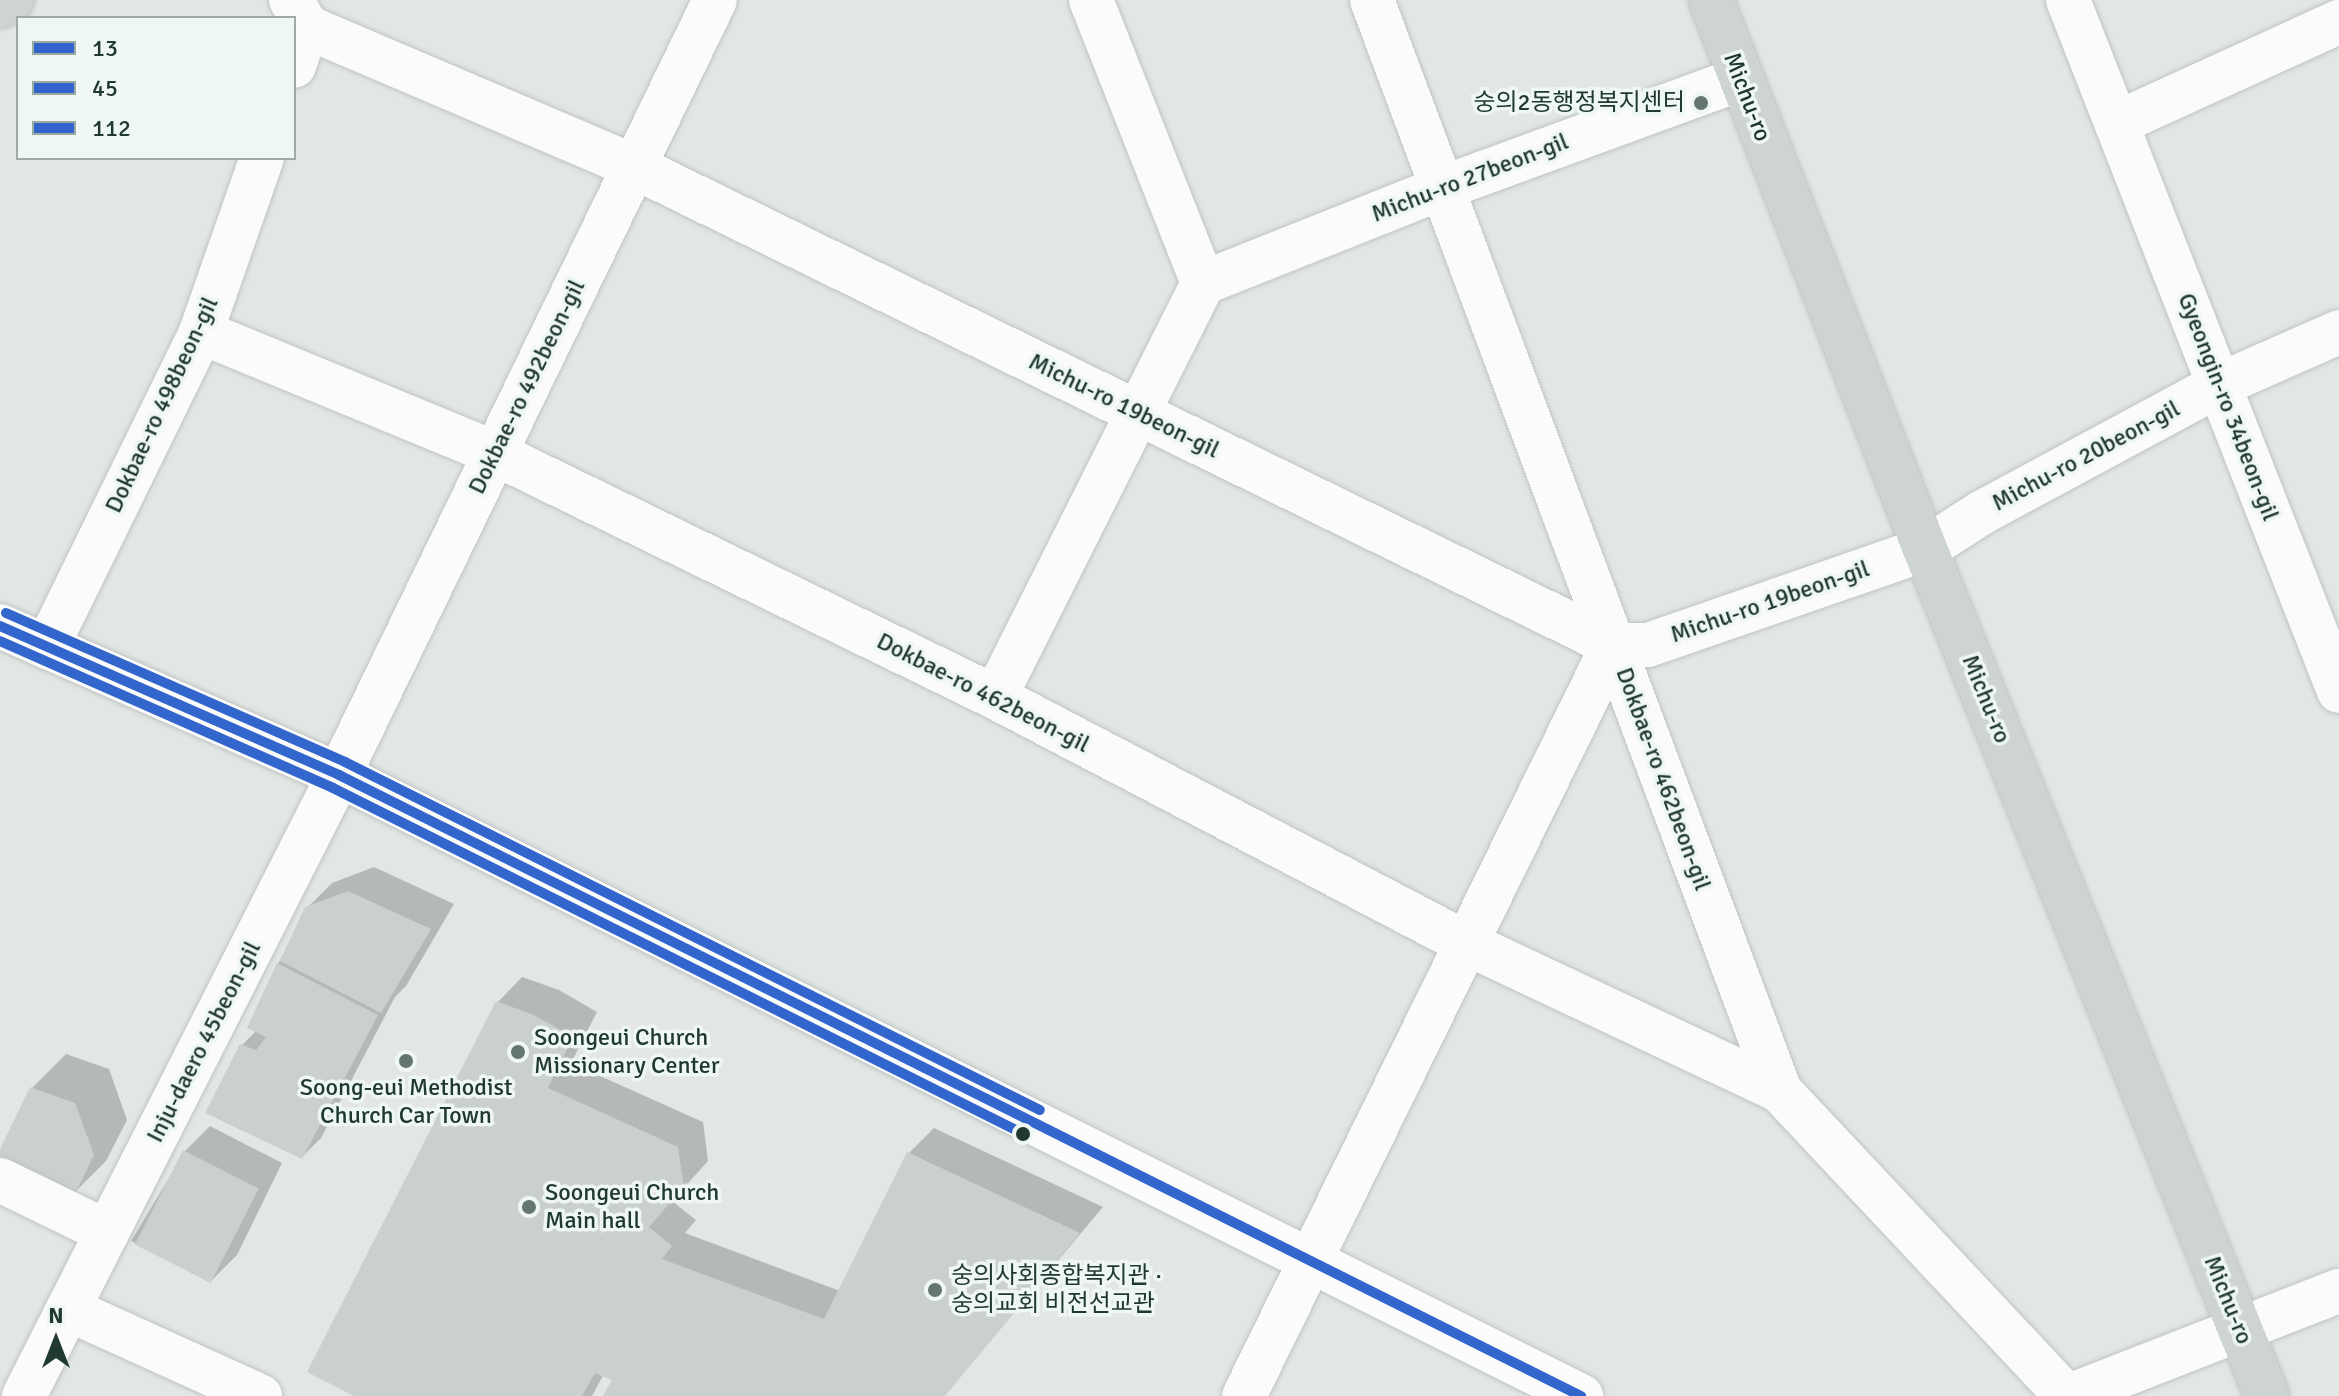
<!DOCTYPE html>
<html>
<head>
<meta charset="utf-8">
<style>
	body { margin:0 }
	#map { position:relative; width:2339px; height:1396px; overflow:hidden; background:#e2e7e4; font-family:Signika,"Noto Sans KR",sans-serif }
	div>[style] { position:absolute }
	.shadow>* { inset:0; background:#0003 }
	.building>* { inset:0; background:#cad0cd; transform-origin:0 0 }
	.roads { filter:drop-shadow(0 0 2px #bfc4c1) drop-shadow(0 0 2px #bfc4c1) }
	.minor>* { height:44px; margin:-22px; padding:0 22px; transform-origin:22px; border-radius:22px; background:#fbfbfb }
	.major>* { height:44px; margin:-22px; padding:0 22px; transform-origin:22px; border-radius:22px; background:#cdd4d1 }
	.bus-1>* { height:10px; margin:-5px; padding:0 5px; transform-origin:5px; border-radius:5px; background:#36c }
	.bus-2>* { height:10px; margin:-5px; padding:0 5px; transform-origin:5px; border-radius:5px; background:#36c }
	.bus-3>* { height:10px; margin:-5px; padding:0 5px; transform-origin:5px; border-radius:5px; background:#36c }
	.dots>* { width:22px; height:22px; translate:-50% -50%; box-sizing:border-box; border:4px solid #eff7f2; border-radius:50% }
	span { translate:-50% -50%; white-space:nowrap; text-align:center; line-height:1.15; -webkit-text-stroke:7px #eff7f2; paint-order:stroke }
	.street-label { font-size:24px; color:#203930 }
	.poi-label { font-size:24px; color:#203930 }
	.right { translate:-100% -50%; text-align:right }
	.left { translate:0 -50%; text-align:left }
	.legend { position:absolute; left:16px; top:16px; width:280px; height:144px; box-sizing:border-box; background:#eff7f2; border:2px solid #9caba4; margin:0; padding:10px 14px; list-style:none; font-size:24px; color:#203930 }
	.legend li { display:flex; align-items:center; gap:16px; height:40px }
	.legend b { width:40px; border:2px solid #9caba4 }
	.north { position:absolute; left:16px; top:1300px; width:80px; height:80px; -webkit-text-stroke:6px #eff7f2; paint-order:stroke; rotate:0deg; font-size:22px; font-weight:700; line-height:32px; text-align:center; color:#203930 }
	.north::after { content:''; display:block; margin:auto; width:28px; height:36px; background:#203930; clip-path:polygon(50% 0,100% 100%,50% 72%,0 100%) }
</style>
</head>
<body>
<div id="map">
	<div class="shadow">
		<i style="clip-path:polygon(374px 867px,454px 904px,406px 986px,395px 997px,321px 1138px,302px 1157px,242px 1045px,257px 1030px,278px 964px,307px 908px,332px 883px)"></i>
		<i style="clip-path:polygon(522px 977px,559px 990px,597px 1012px,571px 1063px,703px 1122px,708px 1161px,672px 1201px,696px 1220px,685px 1233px,840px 1291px,909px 1153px,934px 1128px,1103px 1207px,944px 1396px,605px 1396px,614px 1379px,604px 1374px,592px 1396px,358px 1396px,498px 1002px)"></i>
		<i style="clip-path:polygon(66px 1054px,109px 1069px,127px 1120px,106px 1161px,72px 1195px,0 1154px,32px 1088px)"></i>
		<i style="clip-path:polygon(210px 1126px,282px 1163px,237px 1255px,212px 1280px,131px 1241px,185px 1151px)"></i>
	</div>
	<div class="building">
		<i style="clip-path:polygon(348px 891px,431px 929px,381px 1013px,280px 961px,305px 907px)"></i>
		<i style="clip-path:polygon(277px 963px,378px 1015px,302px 1159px,205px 1113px,240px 1044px,256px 1050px,266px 1037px,247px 1028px)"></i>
		<i style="clip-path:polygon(496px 1001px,534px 1015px,573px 1037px,548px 1088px,678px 1147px,684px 1187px,649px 1227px,672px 1246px,662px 1259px,824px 1319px,907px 1152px,1080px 1233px,945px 1396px,603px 1396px,612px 1380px,595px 1373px,582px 1396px,354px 1396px,307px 1372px)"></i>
		<i style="clip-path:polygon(30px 1087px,75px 1103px,94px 1155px,73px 1198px,0 1162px,0 1149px)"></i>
		<i style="left:183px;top:1150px;width:85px;height:106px;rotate:27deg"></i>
	</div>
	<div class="roads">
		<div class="minor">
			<i style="left:291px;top:0;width:31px;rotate:59deg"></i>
			<i style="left:307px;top:27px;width:41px;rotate:108.4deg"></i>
			<i style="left:1091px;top:0;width:304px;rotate:68.4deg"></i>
			<i style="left:1372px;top:0;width:1165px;rotate:69.5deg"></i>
			<i style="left:2068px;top:0;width:742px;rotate:68.59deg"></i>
			<i style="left:307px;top:27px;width:357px;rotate:23.1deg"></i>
			<i style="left:635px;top:167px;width:1089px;rotate:26.05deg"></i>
			<i style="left:1613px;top:645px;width:35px"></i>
			<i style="left:1648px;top:645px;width:293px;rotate:-19.1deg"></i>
			<i style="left:1925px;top:549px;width:67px;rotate:-32.7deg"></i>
			<i style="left:1981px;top:513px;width:270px;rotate:-28.3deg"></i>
			<i style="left:2219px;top:385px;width:131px;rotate:-23.8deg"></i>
			<i style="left:2117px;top:123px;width:244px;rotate:-24.5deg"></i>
			<i style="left:201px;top:332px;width:317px;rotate:22.4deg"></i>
			<i style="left:494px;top:453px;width:557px;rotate:25.97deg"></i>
			<i style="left:995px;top:697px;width:531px;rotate:27.58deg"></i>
			<i style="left:1466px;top:943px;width:347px;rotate:25.2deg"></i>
			<i style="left:1780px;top:1091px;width:418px;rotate:46.8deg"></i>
			<i style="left:0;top:626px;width:370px;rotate:23.7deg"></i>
			<i style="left:339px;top:775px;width:1389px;rotate:26.57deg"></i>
			<i style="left:47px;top:647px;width:351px;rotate:-63.9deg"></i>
			<i style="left:201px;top:332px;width:184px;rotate:-70.7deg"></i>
			<i style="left:995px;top:697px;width:463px;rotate:-63.3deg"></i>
			<i style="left:1203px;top:283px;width:257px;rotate:-21.7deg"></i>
			<i style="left:1442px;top:188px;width:317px;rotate:-20.1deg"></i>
			<i style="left:0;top:1180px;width:119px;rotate:25.9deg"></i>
			<i style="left:68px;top:1309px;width:211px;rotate:24.4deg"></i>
			<i style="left:24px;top:1396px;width:696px;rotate:-63.1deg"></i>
			<i style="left:339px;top:775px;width:861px;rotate:-64.12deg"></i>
			<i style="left:1244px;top:1396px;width:837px;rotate:-63.83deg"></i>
			<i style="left:2069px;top:1396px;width:290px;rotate:-21.3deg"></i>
		</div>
		<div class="major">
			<i style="left:1711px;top:0;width:589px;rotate:68.7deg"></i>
			<i style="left:1925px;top:549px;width:913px;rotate:68.01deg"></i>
			<i style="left:0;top:6px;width:13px;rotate:-27deg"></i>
		</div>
	</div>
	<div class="bus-1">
		<i style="left:0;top:626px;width:370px;rotate:23.7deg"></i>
		<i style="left:339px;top:775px;width:1389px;rotate:26.57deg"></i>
	</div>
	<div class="bus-2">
		<i style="left:0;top:641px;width:364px;rotate:23.8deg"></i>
		<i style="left:333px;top:788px;width:777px;rotate:26.6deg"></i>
	</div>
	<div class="bus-3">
		<i style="left:6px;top:613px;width:370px;rotate:23.7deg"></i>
		<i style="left:345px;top:762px;width:777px;rotate:26.6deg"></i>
	</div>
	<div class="dots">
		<i style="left:1701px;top:103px;background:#64766f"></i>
		<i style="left:518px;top:1052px;background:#64766f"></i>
		<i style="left:406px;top:1061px;background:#64766f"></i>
		<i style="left:1023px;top:1134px;background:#203930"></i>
		<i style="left:529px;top:1207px;background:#64766f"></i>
		<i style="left:935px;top:1290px;background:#64766f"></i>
	</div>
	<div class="street-label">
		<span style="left:1747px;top:97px;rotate:69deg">Michu-ro</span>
		<span style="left:1470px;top:178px;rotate:-21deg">Michu-ro 27beon-gil</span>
		<span style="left:527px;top:387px;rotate:-64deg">Dokbae-ro 492beon-gil</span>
		<span style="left:162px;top:405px;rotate:-65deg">Dokbae-ro 498beon-gil</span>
		<span style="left:1124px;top:406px;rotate:26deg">Michu-ro 19beon-gil</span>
		<span style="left:2228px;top:407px;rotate:69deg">Gyeongin-ro 34beon-gil</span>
		<span style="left:2086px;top:456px;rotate:-28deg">Michu-ro 20beon-gil</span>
		<span style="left:1770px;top:602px;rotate:-19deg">Michu-ro 19beon-gil</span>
		<span style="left:983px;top:693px;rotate:27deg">Dokbae-ro 462beon-gil</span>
		<span style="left:1986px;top:699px;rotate:68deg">Michu-ro</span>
		<span style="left:1663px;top:779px;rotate:70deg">Dokbae-ro 462beon-gil</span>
		<span style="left:204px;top:1042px;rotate:-63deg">Inju-daero 45beon-gil</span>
		<span style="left:2228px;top:1300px;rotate:68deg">Michu-ro</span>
	</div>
	<div class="poi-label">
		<span class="right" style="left:1685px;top:103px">숭의2동행정복지센터</span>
		<span class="left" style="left:534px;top:1052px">Soongeui Church<br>Missionary Center</span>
		<span style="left:406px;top:1102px">Soong-eui Methodist<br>Church Car Town</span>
		<span class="left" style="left:545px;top:1207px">Soongeui Church<br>Main hall</span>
		<span class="left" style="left:951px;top:1290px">숭의사회종합복지관 ·<br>숭의교회 비전선교관</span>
	</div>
	<ul class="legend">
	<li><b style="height:10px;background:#36c"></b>13</li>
	<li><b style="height:10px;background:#36c"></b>45</li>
	<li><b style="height:10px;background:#36c"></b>112</li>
	</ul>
	<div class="north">N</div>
</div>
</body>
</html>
